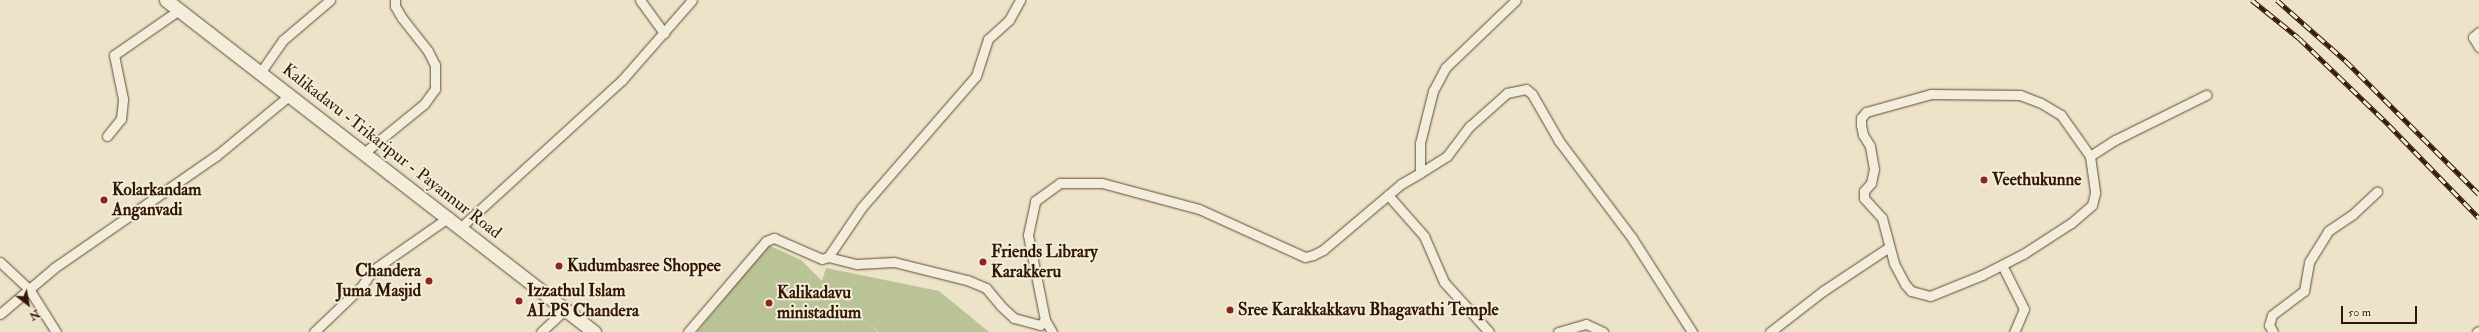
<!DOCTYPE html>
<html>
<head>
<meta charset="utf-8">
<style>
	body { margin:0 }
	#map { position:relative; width:2479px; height:332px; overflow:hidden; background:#ece3c9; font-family:"IM FELL Double Pica",serif }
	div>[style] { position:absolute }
	.green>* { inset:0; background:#b9c395 }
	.roads { filter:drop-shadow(0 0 1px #624a34) drop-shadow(0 0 1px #624a34) }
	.street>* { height:9px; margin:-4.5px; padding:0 4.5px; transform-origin:4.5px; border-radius:4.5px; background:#f3eddc }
	.secondary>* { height:13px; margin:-6.5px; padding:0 6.5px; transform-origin:6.5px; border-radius:6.5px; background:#f3eddc }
	.rail>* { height:4.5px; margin-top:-2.25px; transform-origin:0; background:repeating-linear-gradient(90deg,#f3eddc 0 9px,#341702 0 18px); box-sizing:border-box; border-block:1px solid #341702 }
	.dots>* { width:11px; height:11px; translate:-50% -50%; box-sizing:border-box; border:2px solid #f3eddc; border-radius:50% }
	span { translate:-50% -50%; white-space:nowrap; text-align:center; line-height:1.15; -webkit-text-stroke:4px #f3eddc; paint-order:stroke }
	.street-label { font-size:17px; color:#341702 }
	.poi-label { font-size:17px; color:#341702; font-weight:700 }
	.left { translate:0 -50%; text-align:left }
	.right { translate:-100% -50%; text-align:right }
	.north { position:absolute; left:8px; top:284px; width:40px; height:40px; -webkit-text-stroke:3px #f3eddc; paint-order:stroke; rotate:149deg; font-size:11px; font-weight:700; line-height:16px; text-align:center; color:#341702 }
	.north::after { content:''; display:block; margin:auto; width:14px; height:18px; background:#341702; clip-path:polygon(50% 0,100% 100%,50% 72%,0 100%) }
	.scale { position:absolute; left:2341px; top:306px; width:76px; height:18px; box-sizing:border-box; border:2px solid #341702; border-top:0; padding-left:5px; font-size:12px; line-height:14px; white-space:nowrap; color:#341702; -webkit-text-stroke:3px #f3eddc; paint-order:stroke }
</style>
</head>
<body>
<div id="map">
	<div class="green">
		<i style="clip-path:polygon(768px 245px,801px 260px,822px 281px,826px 268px,939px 291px,989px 332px,879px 332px,862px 318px,878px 332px,697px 332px)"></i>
	</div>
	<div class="roads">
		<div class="street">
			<i style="left:640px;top:0;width:41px;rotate:54deg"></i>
			<i style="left:2479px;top:32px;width:8px;rotate:140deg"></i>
			<i style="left:2473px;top:37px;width:12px;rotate:59deg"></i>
			<i style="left:260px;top:73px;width:40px;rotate:-55.1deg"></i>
			<i style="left:283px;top:40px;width:62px;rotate:-40.4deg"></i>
			<i style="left:1931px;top:94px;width:89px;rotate:0.6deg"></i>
			<i style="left:2020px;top:95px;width:22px;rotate:21deg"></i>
			<i style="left:2041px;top:103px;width:23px;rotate:31deg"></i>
			<i style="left:2061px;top:115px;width:50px;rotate:54.7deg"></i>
			<i style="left:2090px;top:156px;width:37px;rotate:82deg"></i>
			<i style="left:2095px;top:193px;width:12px;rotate:104deg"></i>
			<i style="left:2092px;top:205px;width:28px;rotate:139deg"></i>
			<i style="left:2071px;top:223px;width:57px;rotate:147.1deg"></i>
			<i style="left:2023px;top:254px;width:46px;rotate:152.9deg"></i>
			<i style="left:1982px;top:275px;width:56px;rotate:158deg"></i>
			<i style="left:1930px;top:296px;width:20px;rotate:-165deg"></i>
			<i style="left:1911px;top:291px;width:9px;rotate:-131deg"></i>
			<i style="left:1905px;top:284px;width:24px;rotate:-118deg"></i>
			<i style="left:1894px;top:263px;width:47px;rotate:-104.9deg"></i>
			<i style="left:1882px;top:218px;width:27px;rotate:-132deg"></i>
			<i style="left:1864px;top:198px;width:7px;rotate:-90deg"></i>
			<i style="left:1864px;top:191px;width:11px;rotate:-49deg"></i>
			<i style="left:1871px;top:183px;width:14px;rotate:-78deg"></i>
			<i style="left:1874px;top:169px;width:23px;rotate:-100deg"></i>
			<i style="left:1870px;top:146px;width:13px;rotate:-122deg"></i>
			<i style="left:1863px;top:135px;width:10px;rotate:-101deg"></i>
			<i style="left:1861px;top:125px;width:7px;rotate:-90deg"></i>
			<i style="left:1861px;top:118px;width:8px;rotate:-50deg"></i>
			<i style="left:1866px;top:112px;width:67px;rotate:-15.5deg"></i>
			<i style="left:107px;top:136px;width:22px;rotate:-51deg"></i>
			<i style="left:121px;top:119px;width:20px;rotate:-84deg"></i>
			<i style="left:123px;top:99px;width:45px;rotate:-101.6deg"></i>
			<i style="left:114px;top:55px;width:79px;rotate:-34.7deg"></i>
			<i style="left:365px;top:152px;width:76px;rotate:-39.1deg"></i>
			<i style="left:424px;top:104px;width:19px;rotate:-54deg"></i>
			<i style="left:435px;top:89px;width:24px;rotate:-90deg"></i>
			<i style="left:435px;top:65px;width:16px;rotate:-117deg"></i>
			<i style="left:428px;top:51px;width:42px;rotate:-128.2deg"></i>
			<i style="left:402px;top:18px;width:14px;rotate:-120deg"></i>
			<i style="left:395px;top:6px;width:6px;rotate:-90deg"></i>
			<i style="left:2090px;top:156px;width:30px;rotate:-33deg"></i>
			<i style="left:2115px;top:140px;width:102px;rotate:-26.3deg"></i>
			<i style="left:1420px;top:173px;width:32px;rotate:-32deg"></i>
			<i style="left:1447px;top:156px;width:38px;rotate:-53deg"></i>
			<i style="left:1470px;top:126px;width:50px;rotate:-41.7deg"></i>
			<i style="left:1507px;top:93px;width:19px;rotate:-12deg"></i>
			<i style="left:1526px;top:89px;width:8px;rotate:40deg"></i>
			<i style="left:1532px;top:94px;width:54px;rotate:60.1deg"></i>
			<i style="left:1559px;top:141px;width:121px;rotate:53deg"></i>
			<i style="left:1632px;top:238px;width:112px;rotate:57.4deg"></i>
			<i style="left:1388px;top:195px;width:55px;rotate:48.7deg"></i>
			<i style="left:1424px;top:236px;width:50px;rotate:66.5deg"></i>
			<i style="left:1444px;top:282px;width:67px;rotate:48deg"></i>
			<i style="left:461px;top:227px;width:218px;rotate:-42.4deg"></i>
			<i style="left:622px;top:80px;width:106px;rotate:-48.8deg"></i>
			<i style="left:828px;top:257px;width:30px;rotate:14deg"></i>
			<i style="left:857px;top:264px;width:37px;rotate:-3deg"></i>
			<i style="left:894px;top:262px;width:75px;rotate:13.9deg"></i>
			<i style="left:967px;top:280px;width:21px;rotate:23deg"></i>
			<i style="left:986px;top:288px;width:23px;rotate:50deg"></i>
			<i style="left:1001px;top:306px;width:18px;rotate:43deg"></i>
			<i style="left:1014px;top:318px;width:27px;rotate:15deg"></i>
			<i style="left:1040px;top:325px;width:7px;rotate:-45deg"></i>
			<i style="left:0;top:262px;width:40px;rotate:43deg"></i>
			<i style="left:29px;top:289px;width:51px;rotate:57.9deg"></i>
			<i style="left:2002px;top:265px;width:49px;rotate:63.4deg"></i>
			<i style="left:2024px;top:309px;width:25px;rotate:113deg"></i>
			<i style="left:0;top:314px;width:71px;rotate:-40.4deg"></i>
			<i style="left:54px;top:268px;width:197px;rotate:-34.7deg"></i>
			<i style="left:216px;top:156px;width:96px;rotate:-39.5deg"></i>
			<i style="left:314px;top:332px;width:65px;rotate:-43.8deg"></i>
			<i style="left:361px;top:287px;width:21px;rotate:-55deg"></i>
			<i style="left:373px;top:270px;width:93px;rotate:-34.9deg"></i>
			<i style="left:541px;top:332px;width:34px;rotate:-43deg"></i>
			<i style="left:688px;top:332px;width:120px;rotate:-49.4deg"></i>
			<i style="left:766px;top:241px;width:9px;rotate:-21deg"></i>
			<i style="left:774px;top:238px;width:52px;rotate:23.6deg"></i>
			<i style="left:822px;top:259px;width:6px;rotate:-18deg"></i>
			<i style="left:828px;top:257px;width:60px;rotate:-55.8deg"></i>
			<i style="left:862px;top:207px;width:174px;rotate:-49deg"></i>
			<i style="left:976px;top:76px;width:39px;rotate:-72deg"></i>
			<i style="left:988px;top:39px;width:28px;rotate:-42deg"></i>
			<i style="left:1009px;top:20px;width:23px;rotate:-61deg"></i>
			<i style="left:1052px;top:332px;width:14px;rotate:-120deg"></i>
			<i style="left:1045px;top:320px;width:87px;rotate:-101.3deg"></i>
			<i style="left:1028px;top:235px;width:35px;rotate:-78deg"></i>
			<i style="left:1035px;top:201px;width:31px;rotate:-36deg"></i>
			<i style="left:1060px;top:183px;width:42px"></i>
			<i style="left:1102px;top:183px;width:100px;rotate:15deg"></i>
			<i style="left:1199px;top:209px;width:116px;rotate:24.4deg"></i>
			<i style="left:1305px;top:257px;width:8px;rotate:-14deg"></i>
			<i style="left:1313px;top:255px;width:11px;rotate:-27deg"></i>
			<i style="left:1323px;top:250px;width:102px;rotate:-40.2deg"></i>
			<i style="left:1401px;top:184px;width:22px;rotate:-30deg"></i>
			<i style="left:1420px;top:173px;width:30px;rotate:-90deg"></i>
			<i style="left:1420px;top:143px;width:54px;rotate:-76deg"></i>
			<i style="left:1433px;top:91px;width:26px;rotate:-62deg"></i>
			<i style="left:1445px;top:68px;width:98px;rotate:-43.8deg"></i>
			<i style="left:1558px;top:332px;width:29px;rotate:-16deg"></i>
			<i style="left:1586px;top:324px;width:19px;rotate:25deg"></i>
			<i style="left:1770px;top:332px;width:67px;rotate:-37.7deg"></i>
			<i style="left:1823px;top:291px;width:79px;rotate:-33.7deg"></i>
			<i style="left:2273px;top:332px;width:8px;rotate:-120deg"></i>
			<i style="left:2269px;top:325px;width:10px;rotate:-73deg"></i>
			<i style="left:2272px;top:315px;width:40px;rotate:-37deg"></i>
			<i style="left:2304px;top:291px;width:29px;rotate:-80deg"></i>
			<i style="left:2309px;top:262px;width:36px;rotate:-58deg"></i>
			<i style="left:2328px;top:231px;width:30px;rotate:-34deg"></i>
			<i style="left:2353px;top:214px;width:33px;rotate:-43deg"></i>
			<i style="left:2477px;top:332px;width:2px;rotate:-27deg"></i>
		</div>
		<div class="secondary">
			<i style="left:166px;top:0;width:542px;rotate:37.8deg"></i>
		</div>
	</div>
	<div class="rail">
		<i style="left:2252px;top:0;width:60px;rotate:39deg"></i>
		<i style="left:2299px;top:38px;width:125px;rotate:44deg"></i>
		<i style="left:2389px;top:125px;width:129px;rotate:45.9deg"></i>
		<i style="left:2277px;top:0;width:92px;rotate:41.5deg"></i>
		<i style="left:2346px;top:61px;width:188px;rotate:45deg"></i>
	</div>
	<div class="dots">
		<i style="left:1984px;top:180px;background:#8f2418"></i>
		<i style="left:104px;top:200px;background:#8f2418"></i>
		<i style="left:983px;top:262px;background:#8f2418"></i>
		<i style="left:559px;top:266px;background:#8f2418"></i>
		<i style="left:429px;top:281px;background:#8f2418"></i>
		<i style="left:519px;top:301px;background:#8f2418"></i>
		<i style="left:769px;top:303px;background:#8f2418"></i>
		<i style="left:1230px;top:310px;background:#8f2418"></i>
	</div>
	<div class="street-label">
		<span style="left:392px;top:151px;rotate:38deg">Kalikadavu -Trikaripur - Payannur Road</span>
	</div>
	<div class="poi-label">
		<span class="left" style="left:1992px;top:180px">Veethukunne</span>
		<span class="left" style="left:112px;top:200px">Kolarkandam<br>Anganvadi</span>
		<span class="left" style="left:991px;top:262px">Friends Library<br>Karakkeru</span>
		<span class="left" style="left:567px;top:266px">Kudumbasree Shoppee</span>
		<span class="right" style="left:421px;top:281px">Chandera<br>Juma Masjid</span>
		<span class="left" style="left:527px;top:301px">Izzathul Islam<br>ALPS Chandera</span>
		<span class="left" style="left:777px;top:303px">Kalikadavu<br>ministadium</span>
		<span class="left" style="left:1238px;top:310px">Sree Karakkakkavu Bhagavathi Temple</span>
	</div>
	<div class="north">N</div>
	<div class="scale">50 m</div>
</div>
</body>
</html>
